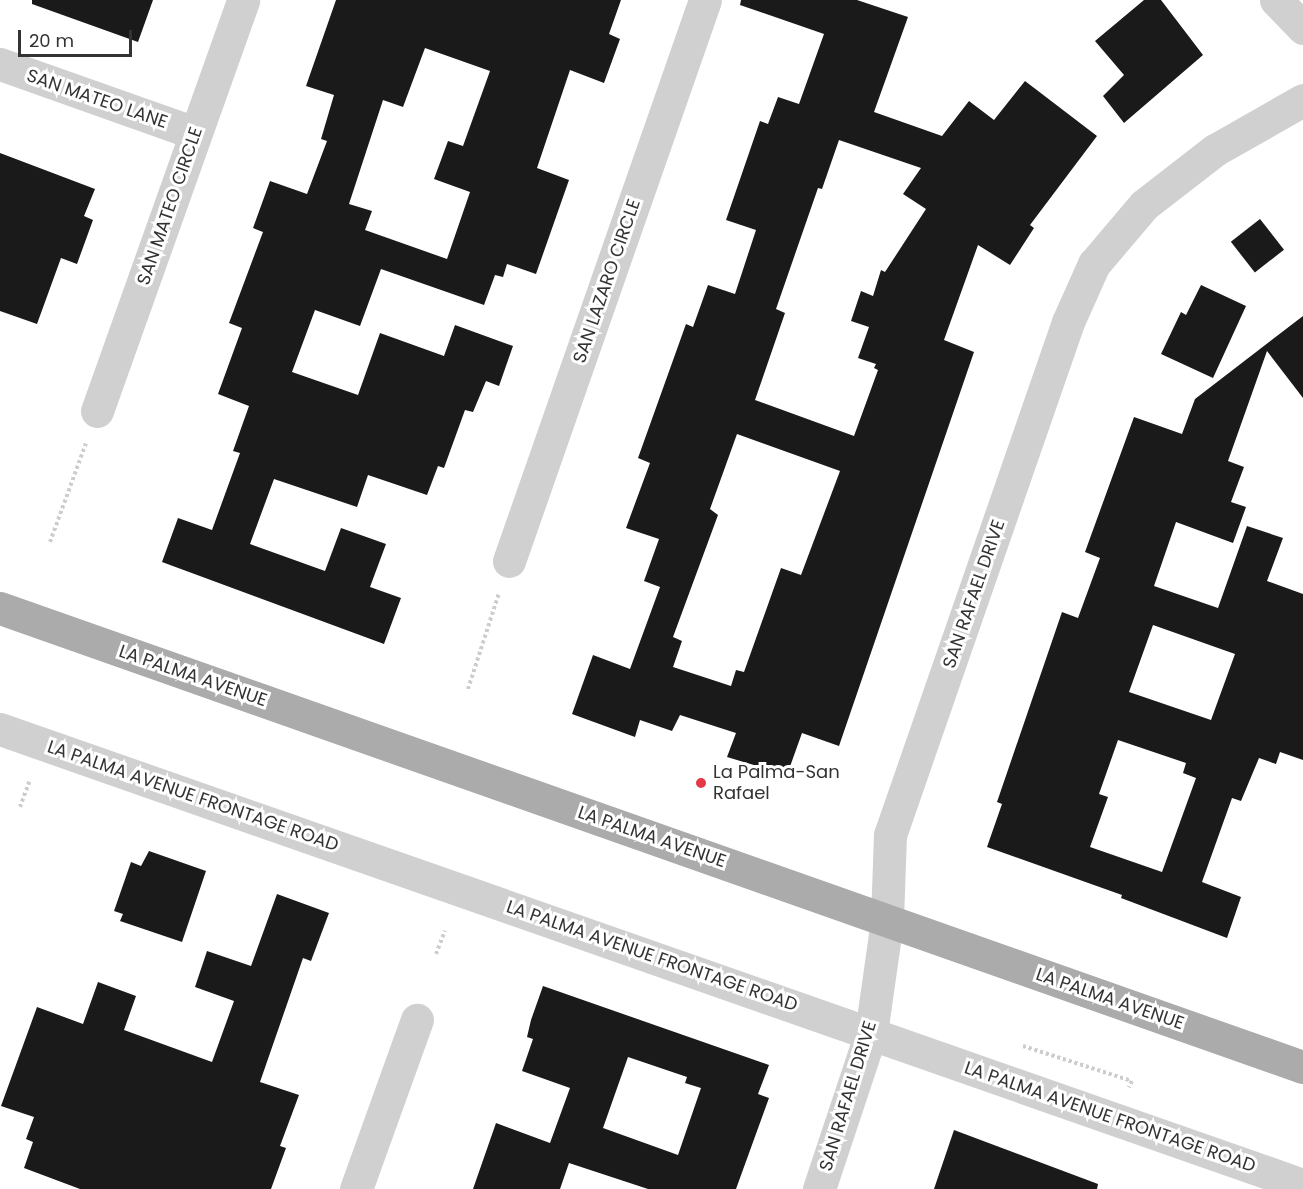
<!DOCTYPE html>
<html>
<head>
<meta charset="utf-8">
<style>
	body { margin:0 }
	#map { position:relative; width:1303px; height:1189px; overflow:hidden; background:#fff; font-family:Poppins,sans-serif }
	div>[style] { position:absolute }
	.building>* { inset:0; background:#1a1a1a; transform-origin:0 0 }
	.path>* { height:4px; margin-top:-2px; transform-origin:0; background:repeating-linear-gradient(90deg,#cdcdcd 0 3px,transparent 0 6px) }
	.minor>* { height:33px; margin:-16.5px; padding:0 16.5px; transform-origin:16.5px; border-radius:16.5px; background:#d0d0d0 }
	.major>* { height:33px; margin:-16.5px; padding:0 16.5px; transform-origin:16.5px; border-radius:16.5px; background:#ababab }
	.dots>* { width:16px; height:16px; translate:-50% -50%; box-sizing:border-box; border:3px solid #fff; border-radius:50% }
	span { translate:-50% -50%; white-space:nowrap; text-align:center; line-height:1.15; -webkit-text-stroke:6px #fff; paint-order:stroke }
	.street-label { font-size:18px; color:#333 }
	.poi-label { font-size:18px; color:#333 }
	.left { translate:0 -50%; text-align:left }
	.scale { position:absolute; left:18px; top:30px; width:114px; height:27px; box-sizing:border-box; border:3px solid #333; border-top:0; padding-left:8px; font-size:18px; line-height:21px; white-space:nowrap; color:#333; -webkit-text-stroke:4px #fff; paint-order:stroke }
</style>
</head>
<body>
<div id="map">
	<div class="building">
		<i style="clip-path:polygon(32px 0,153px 0,138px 42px,32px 4px)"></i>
		<i style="clip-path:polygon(evenodd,336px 0,621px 0,609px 34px,620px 39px,604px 83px,570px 70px,537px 168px,569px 180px,536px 274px,507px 264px,503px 277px,495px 275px,484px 305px,381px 269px,360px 326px,315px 310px,292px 372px,358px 395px,380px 333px,444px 356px,455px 325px,513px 346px,499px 386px,486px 381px,473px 412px,465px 410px,444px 468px,438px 466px,427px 495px,368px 475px,357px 507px,274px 479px,250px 544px,325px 571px,341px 528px,386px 544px,370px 587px,401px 598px,384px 644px,162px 562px,178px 518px,212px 530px,240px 453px,233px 451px,249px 406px,218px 394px,242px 328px,229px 323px,263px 232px,253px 228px,270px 181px,307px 194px,327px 141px,321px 139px,334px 95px,306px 86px,336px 0,425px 48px,490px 71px,463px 146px,448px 141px,434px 179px,470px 192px,447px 259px,365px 230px,372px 211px,349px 204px,383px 100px,403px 107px,425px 48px)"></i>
		<i style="clip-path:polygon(evenodd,741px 0,857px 0,908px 17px,874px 112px,942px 136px,969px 101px,994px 120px,1025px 81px,1097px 136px,1030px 225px,1034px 228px,1010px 265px,978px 245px,944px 340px,974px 352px,839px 746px,802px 733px,787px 775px,727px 757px,736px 733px,680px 715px,672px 731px,640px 720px,635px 737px,572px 714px,593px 655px,630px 669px,660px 587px,644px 581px,659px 539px,626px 528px,650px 463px,638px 458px,686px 324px,693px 327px,708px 285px,735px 294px,756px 230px,726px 220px,760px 121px,768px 124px,778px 97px,799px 104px,824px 34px,740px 5px,741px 0,839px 140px,921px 168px,903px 194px,926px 209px,885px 272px,881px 270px,873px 296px,861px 291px,851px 321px,869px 327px,858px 358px,876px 364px,874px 368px,878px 370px,854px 436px,755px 400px,785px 313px,776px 309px,818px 188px,822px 189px,839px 140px,741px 0,737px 434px,840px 471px,801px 575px,781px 568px,744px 672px,736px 670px,731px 686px,673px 667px,682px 641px,673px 637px,718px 515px,710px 509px,737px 434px)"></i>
		<i style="clip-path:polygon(1144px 0,1161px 0,1203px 55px,1124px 123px,1103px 96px,1124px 75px,1095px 41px)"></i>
		<i style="clip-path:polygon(0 153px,95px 189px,84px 216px,93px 220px,77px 264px,61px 258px,37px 324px,0 311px)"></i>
		<i style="left:1260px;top:219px;width:39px;height:37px;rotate:52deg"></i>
		<i style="clip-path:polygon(1201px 285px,1246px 306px,1213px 378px,1161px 354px,1181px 312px,1186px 315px)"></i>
		<i style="clip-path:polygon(evenodd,1303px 316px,1303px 398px,1267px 351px,1228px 461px,1244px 467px,1231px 502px,1246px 507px,1233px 543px,1176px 522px,1154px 586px,1218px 608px,1247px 526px,1283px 538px,1267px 581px,1303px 594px,1303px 760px,1280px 752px,1276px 764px,1259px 758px,1241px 801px,1232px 798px,1202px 882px,1241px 897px,1227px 938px,1121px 898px,1122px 895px,987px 847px,1002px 804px,997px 802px,1062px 612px,1078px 618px,1100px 558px,1085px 552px,1134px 417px,1182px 434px,1195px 399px,1303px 316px,1153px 625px,1235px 654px,1211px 720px,1129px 692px,1153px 625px,1303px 316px,1118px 740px,1186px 763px,1183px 773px,1196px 778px,1162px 872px,1090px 847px,1108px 797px,1099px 794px,1118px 740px)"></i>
		<i style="clip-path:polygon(149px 851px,206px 871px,182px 942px,120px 921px,123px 914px,114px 911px,131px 862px,141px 866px)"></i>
		<i style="clip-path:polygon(277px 894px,329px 913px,311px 961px,303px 958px,260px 1082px,299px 1095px,280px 1146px,286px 1148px,271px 1189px,80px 1189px,24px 1168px,33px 1142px,26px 1139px,34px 1117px,1px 1106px,37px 1007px,83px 1024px,98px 982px,136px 996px,124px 1030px,212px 1062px,234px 1001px,195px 987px,207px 951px,251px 966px)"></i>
		<i style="clip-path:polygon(evenodd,543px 986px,769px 1065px,758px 1094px,769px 1098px,736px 1189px,648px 1189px,569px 1163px,560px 1189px,473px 1189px,496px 1123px,550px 1143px,570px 1088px,522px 1071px,533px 1039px,527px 1037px,531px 1020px,543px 986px,628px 1057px,687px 1077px,685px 1083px,701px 1088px,678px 1155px,603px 1128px,628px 1057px)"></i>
		<i style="clip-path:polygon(954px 1130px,1098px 1184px,1097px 1189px,934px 1189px)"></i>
	</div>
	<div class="path">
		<i style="left:50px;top:542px;width:105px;rotate:-70deg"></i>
		<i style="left:468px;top:689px;width:101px;rotate:-72.1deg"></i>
		<i style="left:20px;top:807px;width:27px;rotate:-70deg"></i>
		<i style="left:436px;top:954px;width:25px;rotate:-69deg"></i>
		<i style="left:1023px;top:1046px;width:114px;rotate:17.8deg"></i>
		<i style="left:1132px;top:1081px;width:7px;rotate:117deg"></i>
	</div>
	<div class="minor">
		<i style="left:1276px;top:0;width:39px;rotate:46deg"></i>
		<i style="left:0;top:64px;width:207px;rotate:19.5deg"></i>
		<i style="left:97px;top:411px;width:436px;rotate:-70.4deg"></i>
		<i style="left:509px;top:561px;width:594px;rotate:-70.74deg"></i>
		<i style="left:0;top:729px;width:1380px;rotate:19.29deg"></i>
		<i style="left:356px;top:1189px;width:180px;rotate:-70.2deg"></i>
		<i style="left:819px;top:1189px;width:164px;rotate:-71.6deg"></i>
		<i style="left:871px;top:1033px;width:114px;rotate:-81.9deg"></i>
		<i style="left:887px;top:920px;width:85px;rotate:-88deg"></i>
		<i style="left:890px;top:835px;width:543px;rotate:-70.86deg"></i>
		<i style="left:1068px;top:322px;width:64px;rotate:-65.9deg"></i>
		<i style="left:1094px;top:264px;width:77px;rotate:-49.7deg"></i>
		<i style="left:1144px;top:205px;width:90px;rotate:-37.8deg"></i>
		<i style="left:1215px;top:150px;width:101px;rotate:-29.6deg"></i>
	</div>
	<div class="major">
		<i style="left:0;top:608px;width:1381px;rotate:19.41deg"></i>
	</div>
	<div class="dots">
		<i style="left:701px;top:783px;background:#e63946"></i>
	</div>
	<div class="street-label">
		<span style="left:97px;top:99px;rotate:19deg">SAN MATEO LANE</span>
		<span style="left:170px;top:206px;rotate:-71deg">SAN MATEO CIRCLE</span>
		<span style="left:607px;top:281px;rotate:-71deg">SAN LAZARO CIRCLE</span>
		<span style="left:974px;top:594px;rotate:-71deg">SAN RAFAEL DRIVE</span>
		<span style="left:193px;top:676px;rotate:19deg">LA PALMA AVENUE</span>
		<span style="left:193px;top:796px;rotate:19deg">LA PALMA AVENUE FRONTAGE ROAD</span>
		<span style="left:652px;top:837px;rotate:19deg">LA PALMA AVENUE</span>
		<span style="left:652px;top:956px;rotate:19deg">LA PALMA AVENUE FRONTAGE ROAD</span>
		<span style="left:1110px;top:999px;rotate:19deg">LA PALMA AVENUE</span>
		<span style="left:848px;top:1096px;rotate:-73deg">SAN RAFAEL DRIVE</span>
		<span style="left:1110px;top:1117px;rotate:19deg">LA PALMA AVENUE FRONTAGE ROAD</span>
	</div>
	<div class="poi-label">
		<span class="left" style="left:713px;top:783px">La Palma-San<br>Rafael</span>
	</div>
	<div class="scale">20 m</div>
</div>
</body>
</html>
